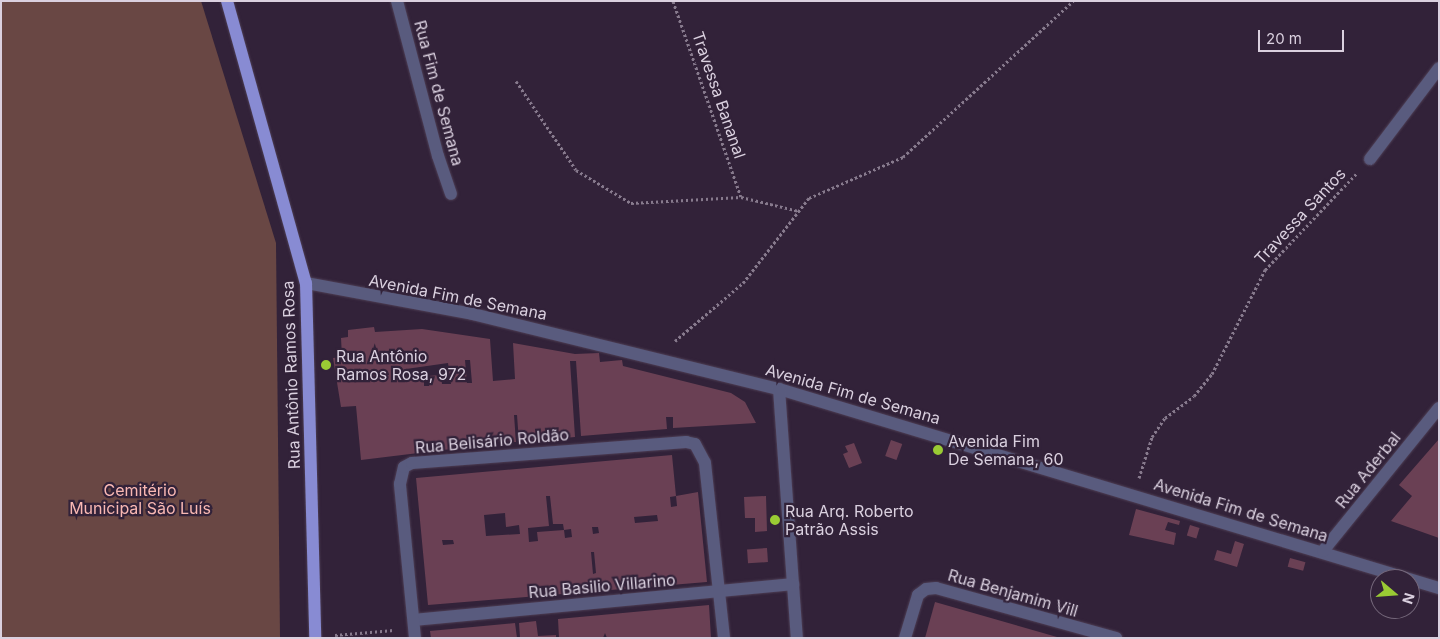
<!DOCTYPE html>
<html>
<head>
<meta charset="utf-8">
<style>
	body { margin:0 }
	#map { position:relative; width:1440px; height:639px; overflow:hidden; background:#322239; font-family:Inter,sans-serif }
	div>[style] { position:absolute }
	.green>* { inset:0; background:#694744 }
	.building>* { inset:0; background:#6a4054; transform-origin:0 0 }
	.path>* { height:3px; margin-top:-1.5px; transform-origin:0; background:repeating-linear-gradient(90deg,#877a8d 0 2.5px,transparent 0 5px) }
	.roads { filter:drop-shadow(0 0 1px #4d3e54) drop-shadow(0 0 1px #4d3e54) }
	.minor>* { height:12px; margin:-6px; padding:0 6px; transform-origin:6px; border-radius:6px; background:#595b7e }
	.major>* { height:12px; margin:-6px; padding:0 6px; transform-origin:6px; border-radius:6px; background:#888bd3 }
	.dots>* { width:14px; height:14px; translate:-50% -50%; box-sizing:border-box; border:2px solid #322239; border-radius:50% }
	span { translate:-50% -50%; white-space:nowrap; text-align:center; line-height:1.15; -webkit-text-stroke:4.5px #322239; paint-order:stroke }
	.street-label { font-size:16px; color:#dad0df }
	.poi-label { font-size:16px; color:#dad0df }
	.left { translate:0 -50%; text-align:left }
	.park-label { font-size:16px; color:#f9b8b3 }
	.frame { position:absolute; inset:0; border:2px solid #dad0df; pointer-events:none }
	.north { position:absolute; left:1370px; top:569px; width:50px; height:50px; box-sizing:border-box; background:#322239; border:1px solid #75687b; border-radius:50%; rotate:108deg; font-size:14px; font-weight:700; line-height:20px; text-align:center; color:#dad0df }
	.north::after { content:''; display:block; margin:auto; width:18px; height:22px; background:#9acb34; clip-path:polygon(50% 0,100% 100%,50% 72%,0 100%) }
	.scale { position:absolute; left:1258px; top:30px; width:86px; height:22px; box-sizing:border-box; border:2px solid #dad0df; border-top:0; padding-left:6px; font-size:15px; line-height:18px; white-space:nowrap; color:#dad0df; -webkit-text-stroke:4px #322239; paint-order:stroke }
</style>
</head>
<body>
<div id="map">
	<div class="green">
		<i style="clip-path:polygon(1px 1px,201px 1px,276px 243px,280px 638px,1px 638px)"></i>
	</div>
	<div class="building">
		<i style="clip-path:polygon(evenodd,374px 327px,375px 332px,422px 329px,490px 339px,493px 381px,515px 379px,513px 343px,575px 354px,599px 353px,600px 362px,622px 360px,623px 366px,731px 393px,745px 402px,756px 423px,673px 428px,673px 417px,666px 417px,667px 429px,581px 436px,576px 361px,570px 361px,575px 437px,519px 442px,517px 415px,514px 415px,516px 442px,476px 441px,476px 446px,361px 460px,356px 406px,341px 407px,333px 358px,342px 357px,341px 338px,348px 337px,348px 330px,374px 327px,465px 360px,470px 360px,472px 383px,467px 383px,465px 360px,374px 327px,448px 363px,451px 384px,442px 384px,441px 375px,428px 376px,429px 386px,424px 386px,424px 377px,406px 378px,406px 369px,448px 363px)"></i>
		<i style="clip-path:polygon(1439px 439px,1439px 538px,1391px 521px,1412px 496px,1399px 485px)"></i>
		<i style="left:891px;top:440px;width:12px;height:17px;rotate:20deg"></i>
		<i style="clip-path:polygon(854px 443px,862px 463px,849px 468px,843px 454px,848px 452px,845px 446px)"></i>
		<i style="clip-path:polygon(evenodd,672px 455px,676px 496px,670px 497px,671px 507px,677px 506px,676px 496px,698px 492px,707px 582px,428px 605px,416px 478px,672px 455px,546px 496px,550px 496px,553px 524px,563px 524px,564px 530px,537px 532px,538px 541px,529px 542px,528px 528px,549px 526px,546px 496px,672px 455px,505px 513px,506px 527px,519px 525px,520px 534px,486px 536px,484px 515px,505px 513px,672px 455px,657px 515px,658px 521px,635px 523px,634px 517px,657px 515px,672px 455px,592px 527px,598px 527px,599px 533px,593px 534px,592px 527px,672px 455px,571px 529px,572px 537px,565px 538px,564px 530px,571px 529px,672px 455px,442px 540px,453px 540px,454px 544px,443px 545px,442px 540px,672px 455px,591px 552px,594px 552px,596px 573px,593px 574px,591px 552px)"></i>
		<i style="clip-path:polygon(766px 496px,767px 531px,755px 532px,755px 518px,745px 518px,744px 497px)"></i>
		<i style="clip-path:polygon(1136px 509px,1180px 521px,1179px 525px,1168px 522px,1165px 530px,1176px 533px,1174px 545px,1129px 535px)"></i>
		<i style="left:1190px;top:525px;width:10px;height:11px;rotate:17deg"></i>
		<i style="clip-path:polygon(1235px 541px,1244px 544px,1237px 567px,1214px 560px,1217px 550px,1231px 554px)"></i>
		<i style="left:767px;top:548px;width:14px;height:20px;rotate:86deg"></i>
		<i style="left:1290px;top:558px;width:16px;height:9px;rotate:15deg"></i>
		<i style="clip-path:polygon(935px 602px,1057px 637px,1057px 638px,925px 638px)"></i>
		<i style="clip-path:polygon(709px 605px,711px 638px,607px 638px,605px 633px,603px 638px,559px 638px,558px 619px)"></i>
		<i style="clip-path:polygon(536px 621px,538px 636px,556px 635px,556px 638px,520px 638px,519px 623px)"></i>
		<i style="clip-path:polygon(515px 623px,517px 638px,431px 638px,430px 631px)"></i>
	</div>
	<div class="path">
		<i style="left:673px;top:1px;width:207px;rotate:70.9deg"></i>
		<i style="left:516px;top:81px;width:107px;rotate:56deg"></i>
		<i style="left:576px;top:170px;width:64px;rotate:31deg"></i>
		<i style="left:631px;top:203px;width:110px;rotate:-3.1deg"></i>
		<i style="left:741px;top:197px;width:60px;rotate:13.6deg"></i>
		<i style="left:675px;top:341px;width:89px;rotate:-40.5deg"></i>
		<i style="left:743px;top:283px;width:108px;rotate:-52.2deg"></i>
		<i style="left:809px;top:198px;width:103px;rotate:-23.6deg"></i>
		<i style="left:903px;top:157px;width:231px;rotate:-42.5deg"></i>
		<i style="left:1139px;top:478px;width:43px;rotate:-72.4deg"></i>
		<i style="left:1152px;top:437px;width:23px;rotate:-56deg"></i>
		<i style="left:1165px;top:418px;width:36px;rotate:-37deg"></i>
		<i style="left:1194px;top:396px;width:28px;rotate:-51deg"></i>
		<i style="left:1212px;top:374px;width:117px;rotate:-63deg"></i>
		<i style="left:1265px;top:270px;width:134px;rotate:-46.5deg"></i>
		<i style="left:335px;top:635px;width:59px;rotate:-4.8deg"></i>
	</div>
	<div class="roads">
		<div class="minor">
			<i style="left:397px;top:1px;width:160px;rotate:75.2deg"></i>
			<i style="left:438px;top:156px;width:40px;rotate:71.1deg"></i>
			<i style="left:1370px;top:159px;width:114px;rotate:-52.8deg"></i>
			<i style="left:306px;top:283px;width:170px;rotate:10.5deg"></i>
			<i style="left:473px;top:314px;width:315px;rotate:13.8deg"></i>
			<i style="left:779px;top:389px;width:689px;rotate:16.78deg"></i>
			<i style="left:779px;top:389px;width:250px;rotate:85.9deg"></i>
			<i style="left:1323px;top:551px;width:184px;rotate:-51deg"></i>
			<i style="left:414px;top:620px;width:381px;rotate:-5.4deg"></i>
			<i style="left:415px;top:638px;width:155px;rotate:-95.6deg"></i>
			<i style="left:400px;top:484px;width:17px;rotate:-77deg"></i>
			<i style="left:404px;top:467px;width:9px;rotate:-27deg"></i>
			<i style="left:412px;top:463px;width:275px;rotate:-4.4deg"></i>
			<i style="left:686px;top:442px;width:9px;rotate:13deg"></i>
			<i style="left:695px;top:444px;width:21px;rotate:62deg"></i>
			<i style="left:705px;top:463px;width:176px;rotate:83.8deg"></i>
			<i style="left:905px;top:638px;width:45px;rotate:-73.2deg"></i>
			<i style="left:918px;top:595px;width:10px;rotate:-37deg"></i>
			<i style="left:926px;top:589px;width:10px;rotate:-6deg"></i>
			<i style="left:936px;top:588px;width:187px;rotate:15.5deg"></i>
		</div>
		<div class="major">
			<i style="left:227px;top:1px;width:293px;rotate:74.4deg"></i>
			<i style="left:306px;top:283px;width:355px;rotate:88.5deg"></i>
		</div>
	</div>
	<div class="dots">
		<i style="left:326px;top:365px;background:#9acb34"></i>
		<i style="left:938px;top:450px;background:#9acb34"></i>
		<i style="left:775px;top:520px;background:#9acb34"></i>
	</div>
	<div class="street-label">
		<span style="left:439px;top:93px;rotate:75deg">Rua Fim de Semana</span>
		<span style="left:719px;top:95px;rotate:71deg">Travessa Bananal</span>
		<span style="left:1300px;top:216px;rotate:-47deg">Travessa Santos</span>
		<span style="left:458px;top:297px;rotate:11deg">Avenida Fim de Semana</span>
		<span style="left:291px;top:375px;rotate:-92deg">Rua Antônio Ramos Rosa</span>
		<span style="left:853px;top:394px;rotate:16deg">Avenida Fim de Semana</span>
		<span style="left:492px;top:441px;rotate:-5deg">Rua Belisário Roldão</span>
		<span style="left:1368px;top:470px;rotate:-51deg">Rua Aderbal</span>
		<span style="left:1241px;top:510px;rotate:17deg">Avenida Fim de Semana</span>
		<span style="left:602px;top:586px;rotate:-5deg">Rua Basilio Villarino</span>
		<span style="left:1013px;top:593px;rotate:16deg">Rua Benjamim Vill</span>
	</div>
	<div class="poi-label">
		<span class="left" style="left:336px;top:365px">Rua Antônio<br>Ramos Rosa, 972</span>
		<span class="left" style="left:948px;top:450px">Avenida Fim<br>De Semana, 60</span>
		<span class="left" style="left:785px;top:520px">Rua Arq. Roberto<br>Patrão Assis</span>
	</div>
	<div class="park-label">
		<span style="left:140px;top:499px">Cemitério<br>Municipal São Luís</span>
	</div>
	<div class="frame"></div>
	<div class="north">N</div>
	<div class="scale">20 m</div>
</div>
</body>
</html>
